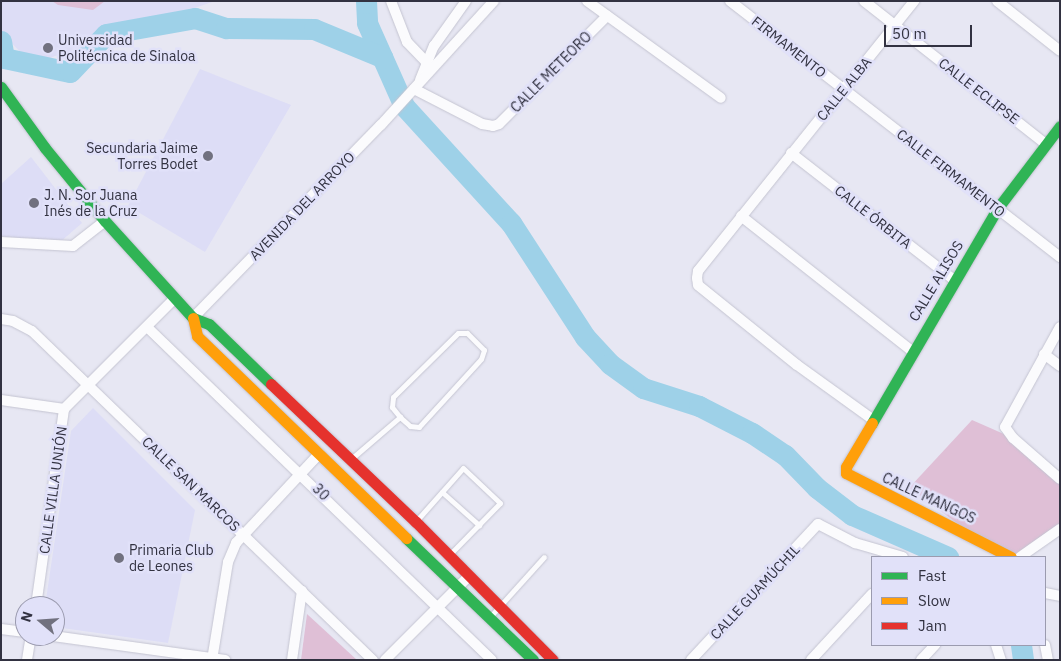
<!DOCTYPE html>
<html>
<head>
<meta charset="utf-8">
<style>
	body { margin:0 }
	#map { position:relative; width:1061px; height:661px; overflow:hidden; background:#e7e7f3; font-family:"IBM Plex Sans",sans-serif }
	div>[style] { position:absolute }
	.built>* { inset:0; background:#ddddf6 }
	.green>* { inset:0; background:#dfbfd6 }
	.river>* { height:21px; margin:-10.5px; padding:0 10.5px; transform-origin:10.5px; border-radius:10.5px; background:#9ed1e8 }
	.roads { filter:drop-shadow(0 0 1px #c4c4d1) drop-shadow(0 0 1px #c4c4d1) }
	.lane>* { height:5px; margin:-2.5px; padding:0 2.5px; transform-origin:2.5px; border-radius:2.5px; background:#fbfbfd }
	.street>* { height:10px; margin:-5px; padding:0 5px; transform-origin:5px; border-radius:5px; background:#fbfbfd }
	.fast>* { height:11px; margin:-5.5px; padding:0 5.5px; transform-origin:5.5px; border-radius:5.5px; background:#30b455 }
	.slow>* { height:11px; margin:-5.5px; padding:0 5.5px; transform-origin:5.5px; border-radius:5.5px; background:#ff9f0a }
	.jam>* { height:11px; margin:-5.5px; padding:0 5.5px; transform-origin:5.5px; border-radius:5.5px; background:#e5322d }
	.dots>* { width:14px; height:14px; translate:-50% -50%; box-sizing:border-box; border:2px solid #e1e1f9; border-radius:50% }
	span { translate:-50% -50%; white-space:nowrap; text-align:center; line-height:1.15; -webkit-text-stroke:5px #e1e1f9; paint-order:stroke }
	.poi-label { font-size:14px; color:#323241 }
	.left { translate:0 -50%; text-align:left }
	.right { translate:-100% -50%; text-align:right }
	.street-label { font-size:14px; color:#323241 }
	.frame { position:absolute; inset:0; border:2px solid #323241; pointer-events:none }
	.legend { position:absolute; left:871px; top:556px; width:175px; height:90px; box-sizing:border-box; background:#e1e1f9; border:1px solid #9b9baf; margin:0; padding:6px 9px; list-style:none; font-size:15px; color:#323241 }
	.legend li { display:flex; align-items:center; gap:10px; height:25px }
	.legend b { width:25px; border:1px solid #9b9baf }
	.north { position:absolute; left:15px; top:596px; width:50px; height:50px; box-sizing:border-box; background:#e1e1f9; border:1px solid #9b9baf; border-radius:50%; rotate:288deg; font-size:14px; font-weight:700; line-height:20px; text-align:center; color:#323241 }
	.north::after { content:''; display:block; margin:auto; width:18px; height:22px; background:#71717f; clip-path:polygon(50% 0,100% 100%,50% 72%,0 100%) }
	.scale { position:absolute; left:884px; top:25px; width:88px; height:22px; box-sizing:border-box; border:2px solid #323241; border-top:0; padding-left:6px; font-size:15px; line-height:18px; white-space:nowrap; color:#323241; -webkit-text-stroke:4px #e1e1f9; paint-order:stroke }
</style>
</head>
<body>
<div id="map">
	<div class="built">
		<i style="clip-path:polygon(1px 1px,215px 1px,32px 64px,1px 32px)"></i>
		<i style="clip-path:polygon(200px 69px,291px 105px,205px 252px,128px 206px)"></i>
		<i style="clip-path:polygon(31px 157px,82px 223px,59px 243px,1px 236px,1px 184px)"></i>
		<i style="clip-path:polygon(93px 408px,195px 510px,168px 643px,55px 627px,55px 606px,45px 606px,71px 431px)"></i>
	</div>
	<div class="green">
		<i style="clip-path:polygon(52px 1px,105px 1px,93px 10px,58px 5px)"></i>
		<i style="clip-path:polygon(972px 420px,1013px 438px,1060px 479px,1060px 529px,1016px 557px,976px 537px,909px 488px)"></i>
		<i style="clip-path:polygon(307px 614px,357px 660px,301px 660px)"></i>
	</div>
	<div class="river">
		<i style="left:366px;top:1px;width:22px;rotate:87deg"></i>
		<i style="left:367px;top:23px;width:91px;rotate:66deg"></i>
		<i style="left:404px;top:106px;width:159px;rotate:47.6deg"></i>
		<i style="left:511px;top:223px;width:136px;rotate:57deg"></i>
		<i style="left:585px;top:337px;width:37px;rotate:47deg"></i>
		<i style="left:610px;top:364px;width:41px;rotate:36deg"></i>
		<i style="left:643px;top:388px;width:59px;rotate:17.8deg"></i>
		<i style="left:699px;top:406px;width:59px;rotate:27deg"></i>
		<i style="left:752px;top:433px;width:40px;rotate:34deg"></i>
		<i style="left:785px;top:455px;width:46px;rotate:45.9deg"></i>
		<i style="left:817px;top:488px;width:44px;rotate:37.6deg"></i>
		<i style="left:852px;top:515px;width:105px;rotate:23.6deg"></i>
		<i style="left:1px;top:41px;width:17px;rotate:80deg"></i>
		<i style="left:4px;top:58px;width:67px;rotate:12deg"></i>
		<i style="left:70px;top:72px;width:52px;rotate:-46.5deg"></i>
		<i style="left:106px;top:34px;width:90px;rotate:-10.2deg"></i>
		<i style="left:195px;top:18px;width:33px;rotate:18deg"></i>
		<i style="left:226px;top:28px;width:88px;rotate:0.7deg"></i>
		<i style="left:314px;top:29px;width:74px;rotate:22.4deg"></i>
		<i style="left:1021px;top:645px;width:15px;rotate:82deg"></i>
	</div>
	<div class="roads">
		<div class="lane">
			<i style="left:351px;top:459px;width:65px;rotate:-40.6deg"></i>
			<i style="left:400px;top:417px;width:13px;rotate:-129deg"></i>
			<i style="left:392px;top:407px;width:10px;rotate:-84deg"></i>
			<i style="left:393px;top:397px;width:91px;rotate:-44.6deg"></i>
			<i style="left:458px;top:333px;width:9px"></i>
			<i style="left:467px;top:333px;width:24px;rotate:45deg"></i>
			<i style="left:484px;top:350px;width:9px;rotate:108deg"></i>
			<i style="left:481px;top:359px;width:92px;rotate:132.4deg"></i>
			<i style="left:419px;top:427px;width:9px;rotate:-174deg"></i>
			<i style="left:410px;top:426px;width:13px;rotate:-138deg"></i>
			<i style="left:442px;top:492px;width:50px;rotate:41.7deg"></i>
			<i style="left:417px;top:520px;width:69px;rotate:-48.5deg"></i>
			<i style="left:463px;top:468px;width:51px;rotate:43.4deg"></i>
			<i style="left:500px;top:503px;width:73px;rotate:134.4deg"></i>
			<i style="left:489px;top:618px;width:82px;rotate:-48deg"></i>
		</div>
		<div class="street">
			<i style="left:391px;top:1px;width:44px;rotate:68.7deg"></i>
			<i style="left:407px;top:42px;width:35px;rotate:46deg"></i>
			<i style="left:587px;top:1px;width:165px;rotate:35.9deg"></i>
			<i style="left:730px;top:1px;width:418px;rotate:37.8deg"></i>
			<i style="left:864px;top:1px;width:231px;rotate:38.2deg"></i>
			<i style="left:997px;top:1px;width:80px;rotate:38.4deg"></i>
			<i style="left:420px;top:80px;width:37px;rotate:-68deg"></i>
			<i style="left:434px;top:46px;width:55px;rotate:-54.6deg"></i>
			<i style="left:414px;top:89px;width:76px;rotate:27.2deg"></i>
			<i style="left:482px;top:124px;width:11px;rotate:10deg"></i>
			<i style="left:493px;top:126px;width:6px;rotate:-18deg"></i>
			<i style="left:499px;top:124px;width:153px;rotate:-45deg"></i>
			<i style="left:791px;top:153px;width:207px;rotate:37.9deg"></i>
			<i style="left:741px;top:216px;width:218px;rotate:38.3deg"></i>
			<i style="left:1px;top:242px;width:72px;rotate:3.2deg"></i>
			<i style="left:73px;top:246px;width:41px;rotate:-38deg"></i>
			<i style="left:193px;top:318px;width:269px;rotate:-45.8deg"></i>
			<i style="left:381px;top:125px;width:168px;rotate:-47.7deg"></i>
			<i style="left:1px;top:319px;width:12px;rotate:9deg"></i>
			<i style="left:13px;top:321px;width:21px;rotate:28deg"></i>
			<i style="left:32px;top:331px;width:474px;rotate:44deg"></i>
			<i style="left:147px;top:327px;width:479px;rotate:44deg"></i>
			<i style="left:1060px;top:327px;width:114px;rotate:118.8deg"></i>
			<i style="left:1005px;top:427px;width:14px;rotate:54deg"></i>
			<i style="left:1013px;top:438px;width:62px;rotate:41.1deg"></i>
			<i style="left:1044px;top:354px;width:20px;rotate:37deg"></i>
			<i style="left:1px;top:400px;width:64px;rotate:8.1deg"></i>
			<i style="left:872px;top:419px;width:92px;rotate:-144.2deg"></i>
			<i style="left:797px;top:365px;width:127px;rotate:-141.1deg"></i>
			<i style="left:698px;top:285px;width:7px;rotate:-98deg"></i>
			<i style="left:697px;top:278px;width:7px;rotate:-82deg"></i>
			<i style="left:698px;top:271px;width:346px;rotate:-51.3deg"></i>
			<i style="left:1020px;top:557px;width:49px;rotate:-35deg"></i>
			<i style="left:1045px;top:593px;width:15px;rotate:11deg"></i>
			<i style="left:36px;top:606px;width:199px;rotate:-81.9deg"></i>
			<i style="left:64px;top:409px;width:156px;rotate:-45deg"></i>
			<i style="left:1px;top:629px;width:24px;rotate:7deg"></i>
			<i style="left:53px;top:636px;width:174px;rotate:7.9deg"></i>
			<i style="left:996px;top:645px;width:16px;rotate:72deg"></i>
			<i style="left:1045px;top:645px;width:15px;rotate:79deg"></i>
			<i style="left:27px;top:660px;width:24px;rotate:-81deg"></i>
			<i style="left:212px;top:660px;width:99px;rotate:-80.7deg"></i>
			<i style="left:228px;top:562px;width:21px;rotate:-67deg"></i>
			<i style="left:236px;top:543px;width:122px;rotate:-47deg"></i>
			<i style="left:292px;top:660px;width:70px;rotate:-81.8deg"></i>
			<i style="left:385px;top:660px;width:119px;rotate:-45deg"></i>
			<i style="left:691px;top:660px;width:186px;rotate:-47deg"></i>
			<i style="left:818px;top:524px;width:42px;rotate:27.2deg"></i>
			<i style="left:855px;top:543px;width:50px;rotate:16.3deg"></i>
			<i style="left:811px;top:660px;width:90px;rotate:-47.3deg"></i>
			<i style="left:921px;top:660px;width:21px;rotate:-47deg"></i>
		</div>
		<div class="fast">
			<i style="left:1px;top:87px;width:75px;rotate:54.2deg"></i>
			<i style="left:45px;top:148px;width:94px;rotate:50.6deg"></i>
			<i style="left:105px;top:221px;width:131px;rotate:47.8deg"></i>
			<i style="left:193px;top:318px;width:17px;rotate:21deg"></i>
			<i style="left:209px;top:324px;width:86px;rotate:44.1deg"></i>
			<i style="left:872px;top:423px;width:248px;rotate:-59.7deg"></i>
			<i style="left:997px;top:209px;width:104px;rotate:-52.8deg"></i>
			<i style="left:406px;top:538px;width:176px;rotate:43.8deg"></i>
		</div>
		<div class="slow">
			<i style="left:193px;top:318px;width:18px;rotate:77deg"></i>
			<i style="left:197px;top:336px;width:291px;rotate:44deg"></i>
			<i style="left:872px;top:423px;width:51px;rotate:120.6deg"></i>
			<i style="left:846px;top:467px;width:6px;rotate:90deg"></i>
			<i style="left:846px;top:473px;width:185px;rotate:27deg"></i>
		</div>
		<div class="jam">
			<i style="left:271px;top:384px;width:200px;rotate:43.6deg"></i>
			<i style="left:416px;top:522px;width:194px;rotate:45.2deg"></i>
		</div>
	</div>
	<div class="dots">
		<i style="left:48px;top:48px;background:#71717f"></i>
		<i style="left:208px;top:156px;background:#71717f"></i>
		<i style="left:34px;top:203px;background:#71717f"></i>
		<i style="left:119px;top:558px;background:#71717f"></i>
	</div>
	<div class="poi-label">
		<span class="left" style="left:58px;top:48px">Universidad<br>Politécnica de Sinaloa</span>
		<span class="right" style="left:198px;top:156px">Secundaria Jaime<br>Torres Bodet</span>
		<span class="left" style="left:44px;top:203px">J. N. Sor Juana<br>Inés de la Cruz</span>
		<span class="left" style="left:129px;top:558px">Primaria Club<br>de Leones</span>
	</div>
	<div class="street-label">
		<span style="left:789px;top:47px;rotate:38deg">FIRMAMENTO</span>
		<span style="left:551px;top:72px;rotate:-45deg">CALLE METEORO</span>
		<span style="left:844px;top:89px;rotate:-51deg">CALLE ALBA</span>
		<span style="left:979px;top:91px;rotate:38deg">CALLE ECLIPSE</span>
		<span style="left:951px;top:173px;rotate:38deg">CALLE FIRMAMENTO</span>
		<span style="left:302px;top:206px;rotate:-46deg">AVENIDA DEL ARROYO</span>
		<span style="left:873px;top:217px;rotate:38deg">CALLE ÓRBITA</span>
		<span style="left:936px;top:281px;rotate:-59deg">CALLE ALISOS</span>
		<span style="left:191px;top:484px;rotate:44deg">CALLE SAN MARCOS</span>
		<span style="left:53px;top:490px;rotate:-82deg">CALLE VILLA UNIÓN</span>
		<span style="left:321px;top:492px;rotate:45deg">30</span>
		<span style="left:929px;top:498px;rotate:25deg">CALLE MANGOS</span>
		<span style="left:755px;top:592px;rotate:-47deg">CALLE GUAMÚCHIL</span>
	</div>
	<div class="frame"></div>
	<ul class="legend">
	<li><b style="height:6px;background:#30b455"></b>Fast</li>
	<li><b style="height:6px;background:#ff9f0a"></b>Slow</li>
	<li><b style="height:6px;background:#e5322d"></b>Jam</li>
	</ul>
	<div class="north">N</div>
	<div class="scale">50 m</div>
</div>
</body>
</html>
